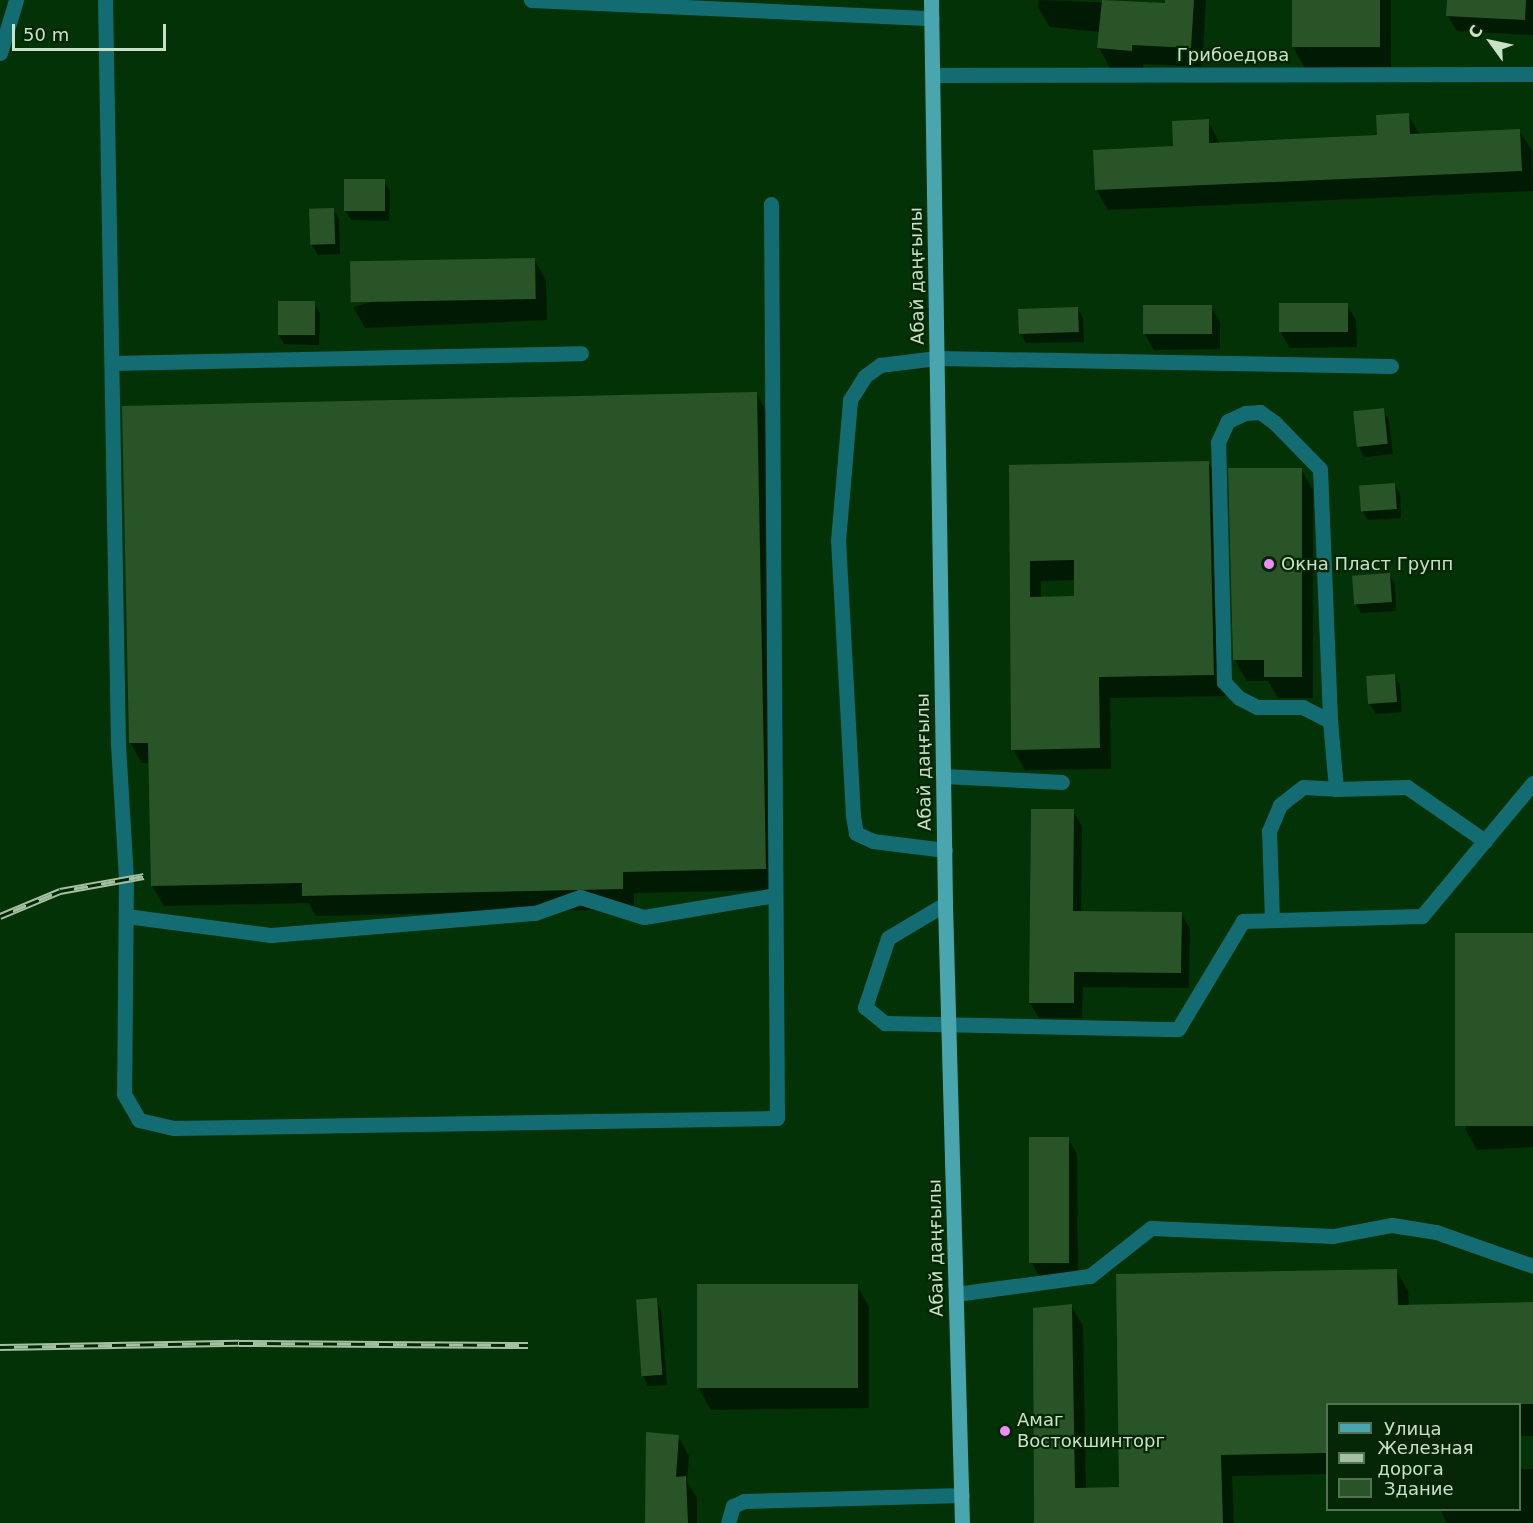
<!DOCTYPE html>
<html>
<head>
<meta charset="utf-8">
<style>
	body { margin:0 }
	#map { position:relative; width:1533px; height:1523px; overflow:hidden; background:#033206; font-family:"DejaVu Sans",sans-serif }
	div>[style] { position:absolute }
	.shadow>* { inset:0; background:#0007 }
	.building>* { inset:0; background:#285428; transform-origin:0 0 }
	.minor>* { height:15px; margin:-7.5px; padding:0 7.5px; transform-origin:7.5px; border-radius:7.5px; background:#146c73 }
	.major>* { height:15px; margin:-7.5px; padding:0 7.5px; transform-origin:7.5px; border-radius:7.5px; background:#49a6af }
	.rail>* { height:7px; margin-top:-3.5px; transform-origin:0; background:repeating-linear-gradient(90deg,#052605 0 14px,#a4c0a3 0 28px); box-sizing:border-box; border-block:2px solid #a4c0a3 }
	.dots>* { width:16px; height:16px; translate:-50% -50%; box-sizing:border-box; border:3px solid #052605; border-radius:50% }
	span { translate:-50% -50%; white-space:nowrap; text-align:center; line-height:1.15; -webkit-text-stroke:4.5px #052605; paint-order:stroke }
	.street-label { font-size:18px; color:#c9e1c7 }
	.poi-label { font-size:18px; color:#c9e1c7 }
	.left { translate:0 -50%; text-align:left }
	.legend { position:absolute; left:1326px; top:1403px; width:195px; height:108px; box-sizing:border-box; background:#052605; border:2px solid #537153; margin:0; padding:8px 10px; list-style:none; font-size:18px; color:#c9e1c7 }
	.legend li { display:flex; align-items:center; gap:12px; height:30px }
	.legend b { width:30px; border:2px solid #537153 }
	.north { position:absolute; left:1461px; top:12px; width:60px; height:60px; -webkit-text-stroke:4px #052605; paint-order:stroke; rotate:303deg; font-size:16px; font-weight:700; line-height:24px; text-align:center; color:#c9e1c7 }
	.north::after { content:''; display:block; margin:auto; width:21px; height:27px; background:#c9e1c7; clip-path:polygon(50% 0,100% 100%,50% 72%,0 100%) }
	.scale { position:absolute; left:12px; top:24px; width:154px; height:27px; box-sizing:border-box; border:3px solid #c9e1c7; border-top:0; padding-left:8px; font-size:18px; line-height:21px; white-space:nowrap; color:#c9e1c7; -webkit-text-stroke:4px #052605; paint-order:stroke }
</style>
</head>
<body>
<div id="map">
	<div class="shadow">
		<i style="clip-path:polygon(1039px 0,1166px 5px,1167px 0,1206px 0,1202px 67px,1143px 64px,1143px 71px,1110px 68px,1099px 48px,1100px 32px,1050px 27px,1038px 7px)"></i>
		<i style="clip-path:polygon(1341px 0,1391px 0,1391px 67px,1305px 68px,1293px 47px)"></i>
		<i style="clip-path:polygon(1448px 0,1533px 0,1533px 35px,1457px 31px,1448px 16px)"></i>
		<i style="clip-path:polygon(1408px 115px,1420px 135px,1519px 130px,1532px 151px,1533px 191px,1108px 210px,1096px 189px,1174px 148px,1208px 121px,1220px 144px,1379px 137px)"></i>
		<i style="clip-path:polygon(384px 181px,390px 191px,389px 221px,351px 220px,345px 210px)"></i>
		<i style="clip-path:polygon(333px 209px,339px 219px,340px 254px,318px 255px,312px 245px)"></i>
		<i style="clip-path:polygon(534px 259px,546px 280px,547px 320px,365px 328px,353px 307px)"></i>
		<i style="clip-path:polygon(314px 303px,320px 313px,319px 345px,284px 344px,278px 334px)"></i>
		<i style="clip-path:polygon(1347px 305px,1356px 320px,1357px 347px,1290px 348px,1281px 333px)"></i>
		<i style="clip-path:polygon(1211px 306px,1220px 322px,1220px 349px,1154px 350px,1145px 334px)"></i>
		<i style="clip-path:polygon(1078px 309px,1083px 319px,1084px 342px,1026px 343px,1020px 333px)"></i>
		<i style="clip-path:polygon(756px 393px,768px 414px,777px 890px,634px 893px,634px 909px,316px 916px,309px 903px,164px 906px,152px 886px,150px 763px,142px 763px,130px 742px)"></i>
		<i style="clip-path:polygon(1383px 410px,1389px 420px,1393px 454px,1364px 457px,1359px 447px)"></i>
		<i style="clip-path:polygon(evenodd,1208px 462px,1220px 483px,1225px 696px,1110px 698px,1111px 769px,1025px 770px,1013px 749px,1011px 466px,1208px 462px,1076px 580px,1076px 598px,1041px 598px,1041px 581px,1076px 580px)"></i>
		<i style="clip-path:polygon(1301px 469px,1313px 490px,1313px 698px,1278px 698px,1268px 681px,1247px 681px,1235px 660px)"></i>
		<i style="clip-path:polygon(1394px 484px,1400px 494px,1401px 518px,1368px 520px,1362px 510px)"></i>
		<i style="clip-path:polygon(1389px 574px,1395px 585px,1396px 611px,1361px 613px,1355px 603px)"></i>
		<i style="clip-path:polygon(1394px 675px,1400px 685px,1402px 712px,1376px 714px,1370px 704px)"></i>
		<i style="clip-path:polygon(1073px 811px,1082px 826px,1081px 913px,1181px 913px,1190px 929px,1189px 988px,1083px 987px,1082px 1018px,1039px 1018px,1030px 1003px)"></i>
		<i style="clip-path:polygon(1533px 935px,1533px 1147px,1477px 1150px,1465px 1129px)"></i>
		<i style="clip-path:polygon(1068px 1139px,1077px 1154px,1078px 1278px,1041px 1279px,1032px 1263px)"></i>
		<i style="clip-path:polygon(1396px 1270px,1408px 1291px,1409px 1306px,1533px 1303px,1533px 1436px,1520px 1436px,1520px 1404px,1328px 1404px,1328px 1474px,1232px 1476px,1234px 1523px,1036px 1523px,1071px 1305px,1083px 1326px,1086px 1490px,1121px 1489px)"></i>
		<i style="clip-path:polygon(857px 1286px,869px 1307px,869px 1408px,711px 1410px,699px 1389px)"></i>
		<i style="clip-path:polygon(656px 1300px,661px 1310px,667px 1385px,648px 1386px,643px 1376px)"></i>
		<i style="clip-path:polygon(678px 1436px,689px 1456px,687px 1482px,697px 1498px,697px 1523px,649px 1523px)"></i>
		<i style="clip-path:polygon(1520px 1469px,1533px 1469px,1533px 1523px,1446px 1523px,1441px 1510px,1520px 1510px)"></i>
	</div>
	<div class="building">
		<i style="clip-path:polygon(1102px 0,1165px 3px,1165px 0,1194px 0,1191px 48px,1132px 45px,1132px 51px,1097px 48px)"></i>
		<i style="left:1380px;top:0;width:47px;height:88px;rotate:90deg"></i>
		<i style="clip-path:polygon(1447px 0,1526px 0,1525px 20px,1446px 16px)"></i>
		<i style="clip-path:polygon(1409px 113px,1410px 134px,1520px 129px,1522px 171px,1095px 190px,1093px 150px,1173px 146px,1172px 121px,1209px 119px,1209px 143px,1377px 135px,1376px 115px)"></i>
		<i style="left:344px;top:179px;width:41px;height:32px"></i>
		<i style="left:334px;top:208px;width:36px;height:25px;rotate:88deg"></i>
		<i style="left:535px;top:258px;width:41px;height:185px;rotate:89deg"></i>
		<i style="left:278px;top:301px;width:37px;height:34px"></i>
		<i style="left:1348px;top:303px;width:29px;height:69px;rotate:90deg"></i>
		<i style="left:1212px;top:305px;width:29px;height:69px;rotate:90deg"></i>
		<i style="left:1078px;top:307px;width:25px;height:60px;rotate:88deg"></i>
		<i style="clip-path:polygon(757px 392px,766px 869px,623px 872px,623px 889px,302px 896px,302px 883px,151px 886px,148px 743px,129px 743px,122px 406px)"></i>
		<i style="left:1384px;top:408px;width:36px;height:31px;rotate:84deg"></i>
		<i style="clip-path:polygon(evenodd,1209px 461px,1214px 675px,1099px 677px,1100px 748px,1011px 750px,1009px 465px,1209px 461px,1074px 560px,1074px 596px,1030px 597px,1030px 561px,1074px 560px)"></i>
		<i style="clip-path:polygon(1228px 468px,1302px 468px,1302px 677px,1264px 677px,1264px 660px,1233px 660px)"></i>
		<i style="left:1395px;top:483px;width:26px;height:36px;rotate:86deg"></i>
		<i style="left:1390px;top:573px;width:29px;height:38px;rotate:86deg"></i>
		<i style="left:1395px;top:674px;width:28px;height:29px;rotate:86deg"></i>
		<i style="clip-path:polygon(1031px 809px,1074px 809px,1073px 911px,1182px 912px,1181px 973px,1074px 972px,1074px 1003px,1029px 1003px)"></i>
		<i style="left:1533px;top:933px;width:193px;height:78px;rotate:90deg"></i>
		<i style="left:1069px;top:1137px;width:126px;height:40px;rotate:90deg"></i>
		<i style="clip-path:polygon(1397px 1269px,1398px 1305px,1533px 1302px,1533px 1404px,1328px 1404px,1328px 1453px,1221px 1455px,1223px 1523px,1034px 1523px,1033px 1308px,1072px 1304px,1075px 1488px,1119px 1487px,1116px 1274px)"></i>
		<i style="left:858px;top:1284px;width:104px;height:161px;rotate:90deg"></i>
		<i style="left:657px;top:1298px;width:77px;height:21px;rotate:86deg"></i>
		<i style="clip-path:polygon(646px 1432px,679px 1435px,676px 1477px,686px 1476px,688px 1523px,645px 1523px)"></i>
	</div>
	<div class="minor">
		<i style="left:105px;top:0;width:744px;rotate:89deg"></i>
		<i style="left:118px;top:744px;width:133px;rotate:86.6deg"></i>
		<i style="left:126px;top:877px;width:217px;rotate:90.5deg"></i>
		<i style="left:124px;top:1094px;width:30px;rotate:60deg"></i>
		<i style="left:139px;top:1120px;width:36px;rotate:13deg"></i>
		<i style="left:174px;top:1128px;width:603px;rotate:-0.95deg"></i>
		<i style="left:777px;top:1118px;width:914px;rotate:-90.38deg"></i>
		<i style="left:531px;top:0;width:401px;rotate:2.6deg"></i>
		<i style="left:0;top:53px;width:55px;rotate:-73.2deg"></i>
		<i style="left:933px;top:75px;width:600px;rotate:-0.1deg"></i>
		<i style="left:112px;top:363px;width:469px;rotate:-1.2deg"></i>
		<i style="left:944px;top:776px;width:118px;rotate:2.9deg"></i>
		<i style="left:1336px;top:789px;width:71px;rotate:-1.6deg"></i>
		<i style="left:1407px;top:787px;width:95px;rotate:34.7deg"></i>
		<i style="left:945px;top:850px;width:73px;rotate:-172.9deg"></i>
		<i style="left:873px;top:841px;width:19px;rotate:-155deg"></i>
		<i style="left:856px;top:833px;width:17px;rotate:-100deg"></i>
		<i style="left:853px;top:816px;width:275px;rotate:-93.1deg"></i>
		<i style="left:838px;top:541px;width:142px;rotate:-85.1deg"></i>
		<i style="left:850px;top:400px;width:28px;rotate:-58deg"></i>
		<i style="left:865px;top:376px;width:19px;rotate:-36deg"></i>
		<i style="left:880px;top:365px;width:57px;rotate:-7deg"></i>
		<i style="left:937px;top:358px;width:454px;rotate:1deg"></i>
		<i style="left:945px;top:904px;width:66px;rotate:149.2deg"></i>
		<i style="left:888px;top:938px;width:73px;rotate:108.4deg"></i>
		<i style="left:865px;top:1007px;width:26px;rotate:39deg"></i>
		<i style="left:885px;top:1023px;width:293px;rotate:1.2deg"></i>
		<i style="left:1178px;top:1029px;width:126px;rotate:-59deg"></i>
		<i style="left:1243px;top:921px;width:179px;rotate:-1.6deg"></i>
		<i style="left:1422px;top:916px;width:173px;rotate:-50.2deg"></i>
		<i style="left:126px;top:916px;width:146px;rotate:7.5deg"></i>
		<i style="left:271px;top:935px;width:265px;rotate:-4.8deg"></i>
		<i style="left:535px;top:913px;width:48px;rotate:-19.6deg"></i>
		<i style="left:580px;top:897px;width:67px;rotate:17.4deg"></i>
		<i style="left:644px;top:917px;width:133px;rotate:-9.5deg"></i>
		<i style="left:1272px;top:920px;width:89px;rotate:-91.9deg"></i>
		<i style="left:1269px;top:831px;width:28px;rotate:-67deg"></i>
		<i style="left:1280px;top:805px;width:29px;rotate:-38deg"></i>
		<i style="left:1303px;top:787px;width:33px;rotate:3deg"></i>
		<i style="left:1336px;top:789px;width:68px;rotate:-95deg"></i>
		<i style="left:1330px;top:721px;width:30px;rotate:-153deg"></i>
		<i style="left:1303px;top:707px;width:46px;rotate:180deg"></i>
		<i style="left:1257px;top:707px;width:20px;rotate:-153deg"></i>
		<i style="left:1239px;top:698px;width:22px;rotate:-133deg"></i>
		<i style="left:1224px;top:682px;width:240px;rotate:-91.4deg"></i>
		<i style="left:1218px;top:442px;width:23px;rotate:-65deg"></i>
		<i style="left:1228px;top:421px;width:19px;rotate:-25deg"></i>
		<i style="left:1245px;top:413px;width:15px;rotate:-4deg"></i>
		<i style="left:1260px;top:412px;width:19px;rotate:36deg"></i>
		<i style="left:1275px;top:423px;width:64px;rotate:45.6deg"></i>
		<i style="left:1320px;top:469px;width:252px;rotate:87.7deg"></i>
		<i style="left:956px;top:1294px;width:135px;rotate:-7.7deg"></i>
		<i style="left:1090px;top:1276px;width:78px;rotate:-38.2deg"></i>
		<i style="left:1151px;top:1228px;width:182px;rotate:2.5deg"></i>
		<i style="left:1333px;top:1236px;width:60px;rotate:-10.6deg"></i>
		<i style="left:1392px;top:1225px;width:45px;rotate:9deg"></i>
		<i style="left:1436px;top:1232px;width:103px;rotate:19.3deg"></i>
		<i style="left:728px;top:1523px;width:18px;rotate:-74deg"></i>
		<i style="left:733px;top:1506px;width:12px;rotate:-24deg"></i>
		<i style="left:744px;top:1501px;width:218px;rotate:-1.6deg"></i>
	</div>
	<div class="major">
		<i style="left:931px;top:0;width:904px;rotate:89.11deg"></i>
		<i style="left:945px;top:904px;width:619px;rotate:88.43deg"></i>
	</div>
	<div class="rail">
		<i style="left:0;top:916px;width:65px;rotate:-22.6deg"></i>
		<i style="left:60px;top:891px;width:85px;rotate:-10.1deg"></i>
		<i style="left:0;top:1347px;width:239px;rotate:-1deg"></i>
		<i style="left:239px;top:1343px;width:289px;rotate:0.4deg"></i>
	</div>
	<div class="dots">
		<i style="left:1269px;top:564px;background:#ee8cf8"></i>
		<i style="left:1005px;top:1431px;background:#ee8cf8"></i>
	</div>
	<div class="street-label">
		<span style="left:1233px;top:55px">Грибоедова</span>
		<span style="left:917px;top:276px;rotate:-91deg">Абай даңғылы</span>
		<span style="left:924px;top:762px;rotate:-91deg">Абай даңғылы</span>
		<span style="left:936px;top:1248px;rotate:-91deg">Абай даңғылы</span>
	</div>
	<div class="poi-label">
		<span class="left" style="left:1281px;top:564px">Окна Пласт Групп</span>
		<span class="left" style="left:1017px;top:1431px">Амаг<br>Востокшинторг</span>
	</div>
	<ul class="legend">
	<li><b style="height:8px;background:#49a6af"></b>Улица</li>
	<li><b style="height:8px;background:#a4c0a3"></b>Железная дорога</li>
	<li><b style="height:16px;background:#285428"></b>Здание</li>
	</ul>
	<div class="north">С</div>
	<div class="scale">50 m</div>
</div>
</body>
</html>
